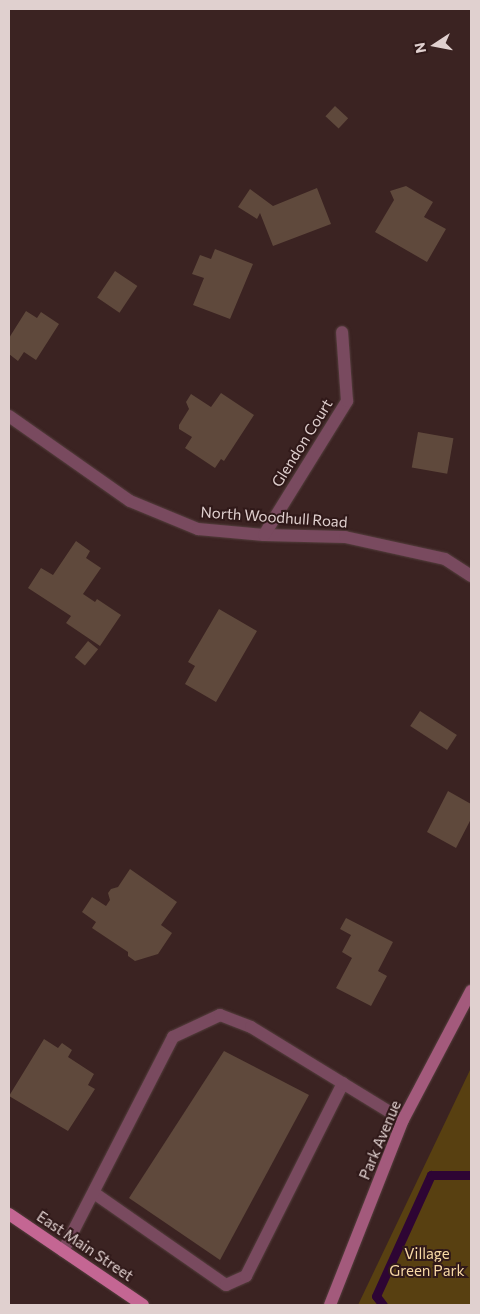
<!DOCTYPE html>
<html>
<head>
<meta charset="utf-8">
<style>
	body { margin:0 }
	#map { position:relative; width:480px; height:1314px; overflow:hidden; background:#3b2322; font-family:Commissioner,sans-serif }
	div>[style] { position:absolute }
	.green>* { inset:0; background:#584011 }
	.stream>* { height:9px; margin:-4.5px; padding:0 4.5px; transform-origin:4.5px; border-radius:4.5px; background:#2e0534 }
	.building>* { inset:0; background:#5f493c; transform-origin:0 0 }
	.roads { filter:drop-shadow(0 0 1px #553f3e) drop-shadow(0 0 1px #553f3e) }
	.service>* { height:12px; margin:-6px; padding:0 6px; transform-origin:6px; border-radius:6px; background:#794a5f }
	.minor>* { height:12px; margin:-6px; padding:0 6px; transform-origin:6px; border-radius:6px; background:#794a5f }
	.secondary>* { height:12px; margin:-6px; padding:0 6px; transform-origin:6px; border-radius:6px; background:#a35a7c }
	.primary>* { height:12px; margin:-6px; padding:0 6px; transform-origin:6px; border-radius:6px; background:#c46693 }
	span { translate:-50% -50%; white-space:nowrap; text-align:center; line-height:1.15; -webkit-text-stroke:4px #301919; paint-order:stroke }
	.street-label { font-size:15px; color:#e0d0cf }
	.park-label { font-size:15px; color:#f7d8a5 }
	.frame { position:absolute; inset:0; border:10px solid #e0d0cf; pointer-events:none }
	.north { position:absolute; left:410px; top:20px; width:50px; height:50px; -webkit-text-stroke:4px #301919; paint-order:stroke; rotate:259deg; font-size:14px; font-weight:700; line-height:20px; text-align:center; color:#e0d0cf }
	.north::after { content:''; display:block; margin:auto; width:18px; height:22px; background:#e0d0cf; clip-path:polygon(50% 0,100% 100%,50% 72%,0 100%) }
</style>
</head>
<body>
<div id="map">
	<div class="green">
		<i style="clip-path:polygon(471px 1068px,471px 1305px,358px 1305px)"></i>
	</div>
	<div class="stream">
		<i style="left:383px;top:1305px;width:11px;rotate:-128deg"></i>
		<i style="left:376px;top:1296px;width:133px;rotate:-65.6deg"></i>
		<i style="left:431px;top:1175px;width:40px"></i>
	</div>
	<div class="building">
		<i style="left:335px;top:106px;width:18px;height:14px;rotate:43deg"></i>
		<i style="clip-path:polygon(406px 186px,433px 202px,424px 217px,446px 229px,427px 262px,375px 232px,394px 200px,390px 191px)"></i>
		<i style="clip-path:polygon(317px 188px,331px 224px,273px 246px,260px 213px,257px 219px,238px 207px,250px 189px,273px 206px)"></i>
		<i style="clip-path:polygon(215px 249px,253px 264px,230px 319px,193px 305px,204px 278px,192px 274px,200px 255px,211px 259px)"></i>
		<i style="left:115px;top:271px;width:27px;height:32px;rotate:34deg"></i>
		<i style="clip-path:polygon(26px 311px,37px 318px,41px 312px,59px 324px,36px 360px,24px 352px,18px 361px,9px 354px,9px 338px)"></i>
		<i style="clip-path:polygon(221px 393px,254px 415px,224px 461px,221px 459px,215px 468px,185px 448px,192px 437px,179px 429px,179px 425px,189px 409px,186px 402px,191px 394px,211px 407px)"></i>
		<i style="left:418px;top:432px;width:36px;height:36px;rotate:10deg"></i>
		<i style="clip-path:polygon(76px 541px,90px 551px,86px 558px,101px 568px,83px 594px,95px 602px,97px 599px,121px 615px,100px 646px,66px 623px,71px 616px,28px 588px,41px 568px,53px 575px)"></i>
		<i style="clip-path:polygon(219px 609px,257px 631px,216px 702px,185px 684px,195px 666px,188px 662px)"></i>
		<i style="left:88px;top:641px;width:13px;height:21px;rotate:39deg"></i>
		<i style="left:420px;top:711px;width:44px;height:18px;rotate:33deg"></i>
		<i style="clip-path:polygon(448px 791px,471px 804px,471px 819px,456px 848px,427px 832px)"></i>
		<i style="clip-path:polygon(130px 869px,177px 902px,161px 925px,172px 933px,158px 954px,135px 961px,128px 956px,128px 952px,92px 928px,96px 922px,82px 912px,92px 897px,106px 906px,110px 900px,108px 893px,111px 889px,118px 887px)"></i>
		<i style="clip-path:polygon(346px 918px,393px 942px,378px 971px,387px 976px,371px 1006px,336px 988px,352px 958px,342px 952px,351px 935px,340px 929px)"></i>
		<i style="clip-path:polygon(44px 1039px,58px 1048px,62px 1043px,72px 1050px,68px 1057px,94px 1074px,88px 1085px,95px 1089px,68px 1131px,9px 1096px)"></i>
		<i style="clip-path:polygon(224px 1051px,309px 1095px,220px 1260px,129px 1198px)"></i>
	</div>
	<div class="roads">
		<div class="service">
			<i style="left:94px;top:1193px;width:161px;rotate:34.9deg"></i>
			<i style="left:226px;top:1285px;width:22px;rotate:-24deg"></i>
			<i style="left:246px;top:1276px;width:216px;rotate:-63.3deg"></i>
			<i style="left:63px;top:1251px;width:241px;rotate:-62.8deg"></i>
			<i style="left:173px;top:1037px;width:52px;rotate:-25.1deg"></i>
			<i style="left:220px;top:1015px;width:33px;rotate:21deg"></i>
			<i style="left:251px;top:1027px;width:178px;rotate:31.5deg"></i>
		</div>
		<div class="minor">
			<i style="left:9px;top:416px;width:148px;rotate:35.1deg"></i>
			<i style="left:130px;top:501px;width:74px;rotate:22.4deg"></i>
			<i style="left:198px;top:529px;width:66px;rotate:5.2deg"></i>
			<i style="left:264px;top:535px;width:81px;rotate:1.4deg"></i>
			<i style="left:345px;top:537px;width:102px;rotate:12.4deg"></i>
			<i style="left:445px;top:559px;width:31px;rotate:33deg"></i>
			<i style="left:264px;top:535px;width:158px;rotate:-58.2deg"></i>
			<i style="left:347px;top:401px;width:69px;rotate:-94.1deg"></i>
		</div>
		<div class="secondary">
			<i style="left:330px;top:1305px;width:199px;rotate:-68.5deg"></i>
			<i style="left:403px;top:1120px;width:146px;rotate:-62.2deg"></i>
		</div>
		<div class="primary">
			<i style="left:9px;top:1214px;width:162px;rotate:34.2deg"></i>
		</div>
	</div>
	<div class="street-label">
		<span style="left:302px;top:443px;rotate:-58deg">Glendon Court</span>
		<span style="left:274px;top:517px;rotate:4deg">North Woodhull Road</span>
		<span style="left:380px;top:1140px;rotate:-67deg">Park Avenue</span>
		<span style="left:85px;top:1246px;rotate:34deg">East Main Street</span>
	</div>
	<div class="park-label">
		<span style="left:427px;top:1262px">Village<br>Green Park</span>
	</div>
	<div class="frame"></div>
	<div class="north">N</div>
</div>
</body>
</html>
